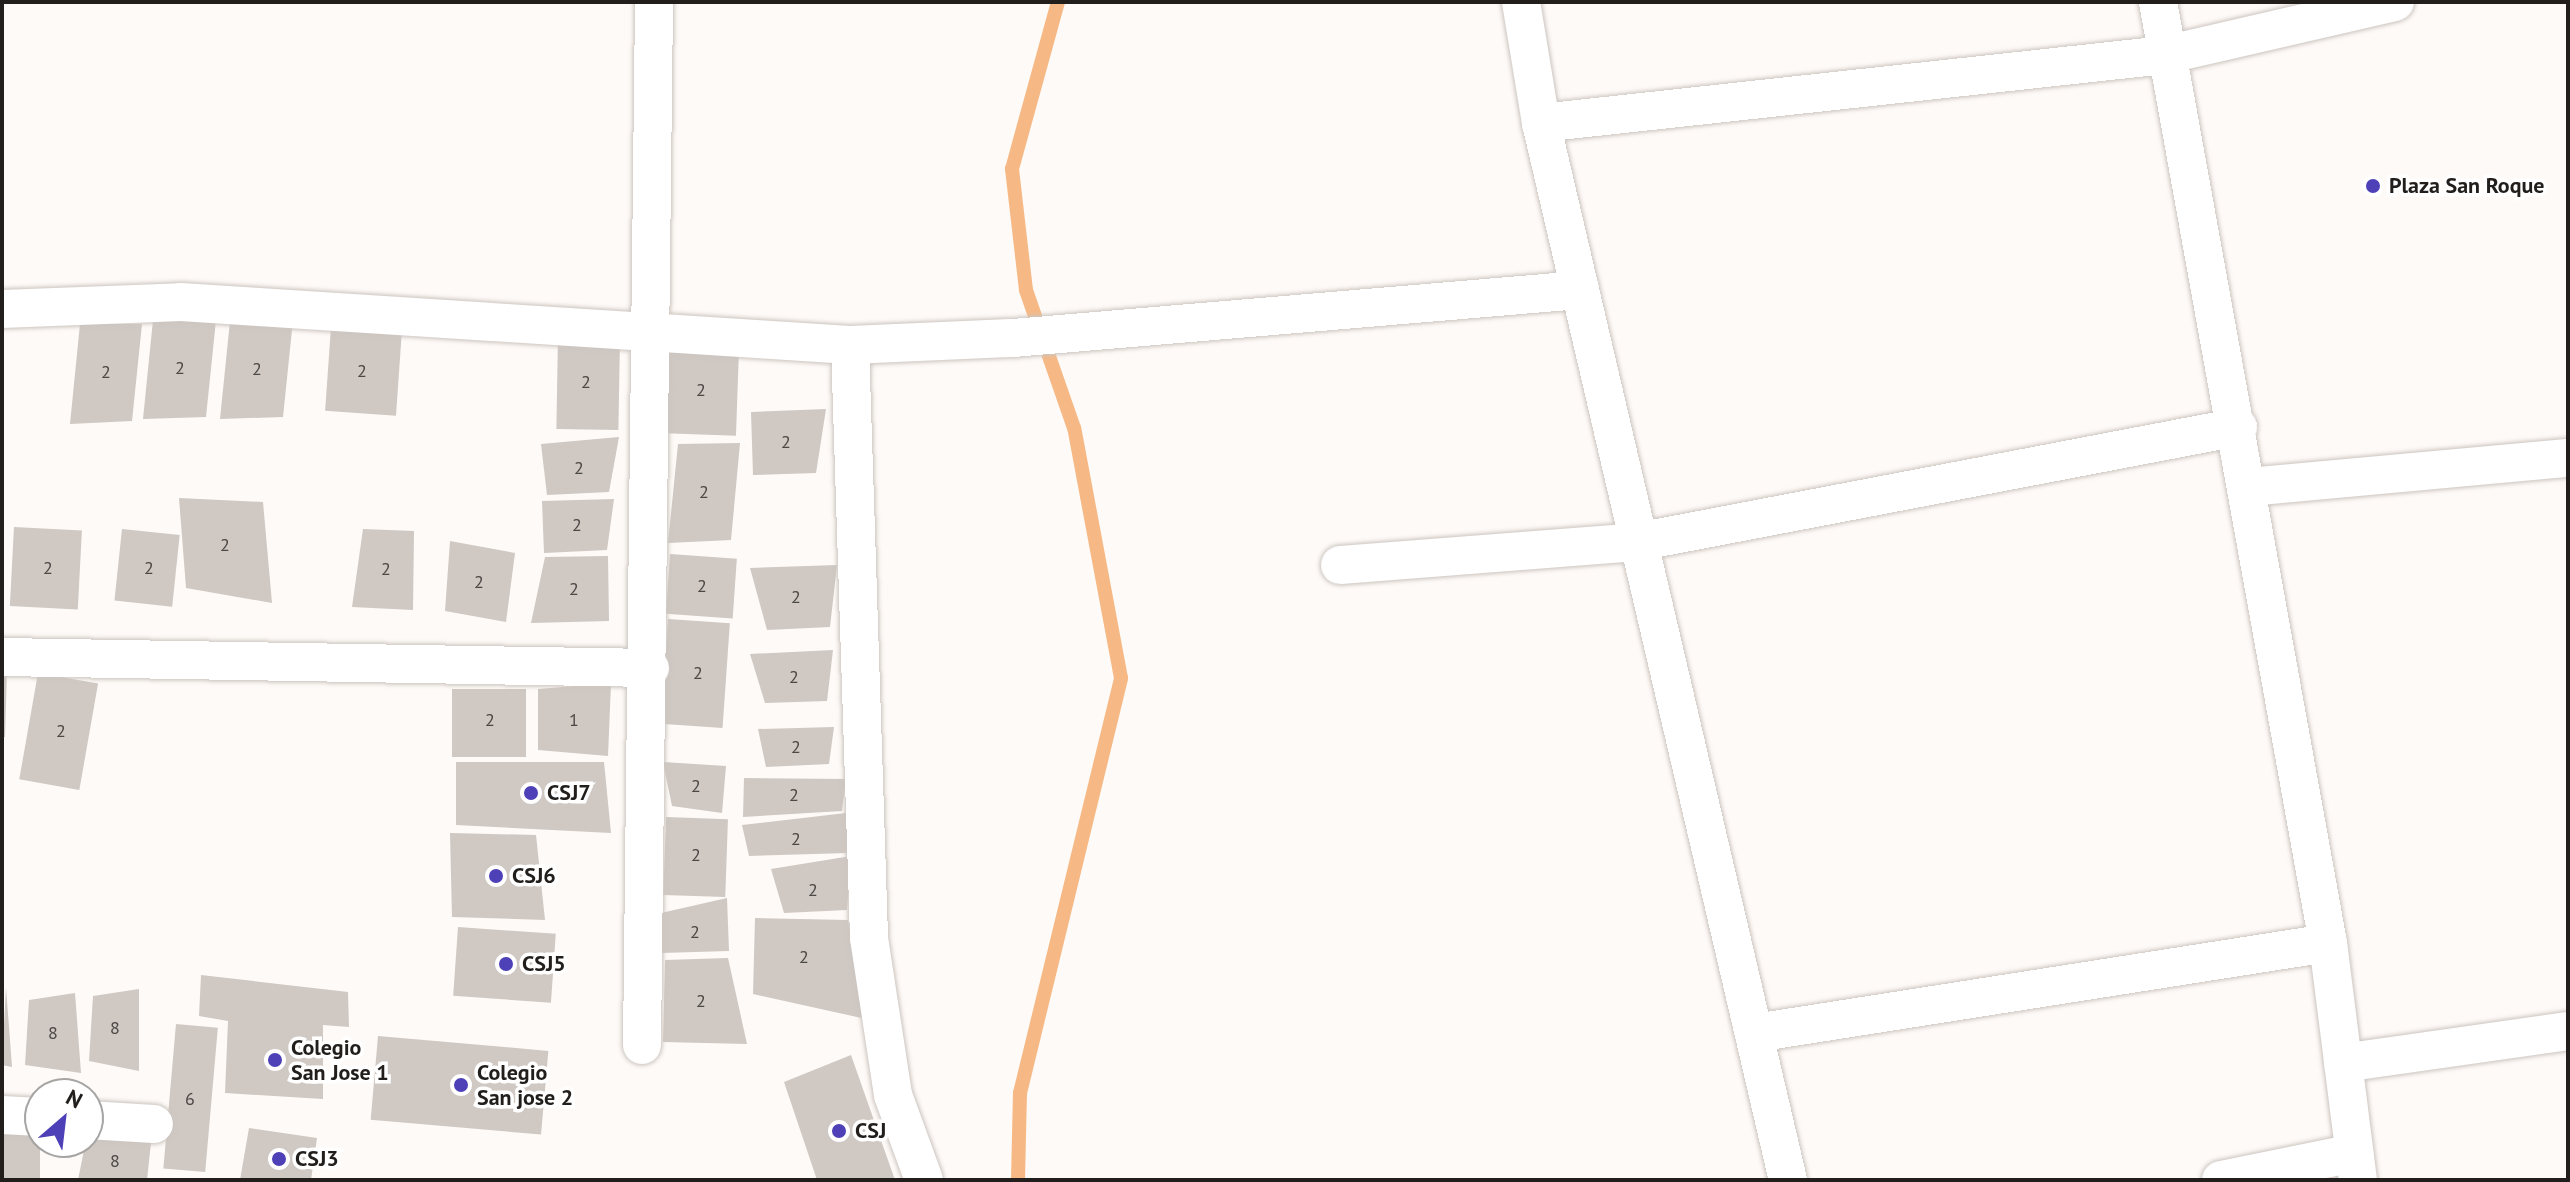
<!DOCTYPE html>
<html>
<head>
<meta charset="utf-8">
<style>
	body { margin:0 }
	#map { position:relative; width:2570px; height:1182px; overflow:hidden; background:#fefaf7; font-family:"PT Sans",sans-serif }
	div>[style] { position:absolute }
	.stream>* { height:14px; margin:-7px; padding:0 7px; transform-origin:7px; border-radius:7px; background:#f6b985 }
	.building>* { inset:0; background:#cfc8c3; transform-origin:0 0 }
	.roads { filter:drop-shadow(0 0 2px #ccc5c0) drop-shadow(0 0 2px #ccc5c0) }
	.street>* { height:38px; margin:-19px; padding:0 19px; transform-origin:19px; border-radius:19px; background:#fff }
	.dots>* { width:22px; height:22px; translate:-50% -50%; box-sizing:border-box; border:4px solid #fff; border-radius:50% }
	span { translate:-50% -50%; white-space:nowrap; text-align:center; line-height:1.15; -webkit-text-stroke:7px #fff; paint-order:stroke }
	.number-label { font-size:18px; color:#4c4846 }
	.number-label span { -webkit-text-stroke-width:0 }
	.poi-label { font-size:22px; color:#211e1c; font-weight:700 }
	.left { translate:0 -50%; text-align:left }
	.frame { position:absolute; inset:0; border:4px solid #211e1c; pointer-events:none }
	.north { position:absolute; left:24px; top:1078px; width:80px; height:80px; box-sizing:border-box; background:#fff; border:2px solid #a6a5a4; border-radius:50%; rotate:28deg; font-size:22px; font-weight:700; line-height:32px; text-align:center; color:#211e1c }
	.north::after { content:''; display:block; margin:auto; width:28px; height:36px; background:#4e40b7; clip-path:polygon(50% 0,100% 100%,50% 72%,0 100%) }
</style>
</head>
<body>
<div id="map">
	<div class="stream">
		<i style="left:1018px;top:1180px;width:87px;rotate:-88.7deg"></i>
		<i style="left:1020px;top:1093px;width:427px;rotate:-76.3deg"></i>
		<i style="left:1121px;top:678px;width:254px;rotate:-100.6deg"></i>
		<i style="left:1074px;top:428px;width:146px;rotate:-109.2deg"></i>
		<i style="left:1026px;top:290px;width:122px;rotate:-96.6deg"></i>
		<i style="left:1012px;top:169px;width:173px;rotate:-74.6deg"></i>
	</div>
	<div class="building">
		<i style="clip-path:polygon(153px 320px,216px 320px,206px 417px,143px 419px)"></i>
		<i style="clip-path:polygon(293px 320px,283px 417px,220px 419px,230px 321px)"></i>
		<i style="clip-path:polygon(80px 324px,142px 324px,132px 421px,70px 424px)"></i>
		<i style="left:331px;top:327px;width:71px;height:84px;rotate:4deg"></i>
		<i style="left:558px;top:336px;width:62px;height:93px;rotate:1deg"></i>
		<i style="left:661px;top:347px;width:78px;height:86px;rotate:2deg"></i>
		<i style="clip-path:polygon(826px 409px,816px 473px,753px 475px,751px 412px)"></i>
		<i style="clip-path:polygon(619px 437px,609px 492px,547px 495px,541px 444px)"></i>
		<i style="clip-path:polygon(740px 443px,731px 540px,668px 543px,678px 444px)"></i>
		<i style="clip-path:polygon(179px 498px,263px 502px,272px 603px,186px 588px)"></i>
		<i style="clip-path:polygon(614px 499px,607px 550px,544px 553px,542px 501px)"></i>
		<i style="left:14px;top:527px;width:68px;height:79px;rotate:3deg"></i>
		<i style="left:122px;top:529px;width:58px;height:72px;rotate:6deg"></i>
		<i style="clip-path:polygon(363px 529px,414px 531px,413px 610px,352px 607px)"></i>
		<i style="clip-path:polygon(450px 541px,515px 553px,506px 622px,445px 611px)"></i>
		<i style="left:670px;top:554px;width:67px;height:60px;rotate:4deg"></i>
		<i style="clip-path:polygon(608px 556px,609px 621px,531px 623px,545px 557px)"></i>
		<i style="clip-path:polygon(837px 565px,830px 627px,767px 630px,750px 568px)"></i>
		<i style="left:668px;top:619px;width:62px;height:105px;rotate:4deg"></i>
		<i style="clip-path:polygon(833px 650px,827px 701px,765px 703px,750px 654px)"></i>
		<i style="clip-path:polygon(2px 670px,7px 670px,5px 737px,2px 737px)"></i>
		<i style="left:38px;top:673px;width:61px;height:108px;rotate:10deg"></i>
		<i style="clip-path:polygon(611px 683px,608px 756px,538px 750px,538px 689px)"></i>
		<i style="left:452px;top:689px;width:74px;height:68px"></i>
		<i style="clip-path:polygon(834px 727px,829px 764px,766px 767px,758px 729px)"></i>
		<i style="clip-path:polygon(456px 762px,604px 762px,611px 833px,456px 825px)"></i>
		<i style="clip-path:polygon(663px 762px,726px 766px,722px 813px,672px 806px)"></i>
		<i style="clip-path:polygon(744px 778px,846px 779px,842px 811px,743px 817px)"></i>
		<i style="clip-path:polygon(846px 813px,848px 853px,749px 856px,742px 825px)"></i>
		<i style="left:666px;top:817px;width:62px;height:78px;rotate:2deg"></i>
		<i style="clip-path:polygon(450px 833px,536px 835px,545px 920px,452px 917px)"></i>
		<i style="clip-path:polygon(851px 856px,847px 910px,784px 913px,771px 869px)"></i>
		<i style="clip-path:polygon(727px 898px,729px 951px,661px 953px,661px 913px)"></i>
		<i style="clip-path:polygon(755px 918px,848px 920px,866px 1019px,753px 994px)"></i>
		<i style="left:458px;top:927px;width:98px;height:69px;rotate:4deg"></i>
		<i style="clip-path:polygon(728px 958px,747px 1044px,663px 1042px,665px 960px)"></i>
		<i style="clip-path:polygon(201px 975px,348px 992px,349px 1027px,323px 1025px,323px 1099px,225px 1093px,228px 1021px,199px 1016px)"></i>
		<i style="clip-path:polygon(6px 987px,12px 1067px,2px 1065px)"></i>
		<i style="clip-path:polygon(139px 989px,139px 1071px,89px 1061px,93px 996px)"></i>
		<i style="clip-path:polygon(75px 993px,81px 1073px,25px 1065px,29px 1000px)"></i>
		<i style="left:176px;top:1024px;width:42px;height:145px;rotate:5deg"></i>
		<i style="left:378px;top:1036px;width:171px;height:84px;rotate:5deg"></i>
		<i style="clip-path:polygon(851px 1055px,895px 1180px,817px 1180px,784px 1082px)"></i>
		<i style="clip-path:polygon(249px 1128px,317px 1138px,311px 1180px,240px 1180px)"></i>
		<i style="clip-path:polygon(88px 1130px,152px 1133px,147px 1180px,78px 1180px)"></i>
		<i style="left:2px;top:1134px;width:38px;height:46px"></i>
	</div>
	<div class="roads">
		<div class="street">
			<i style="left:1521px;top:2px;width:123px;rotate:80.6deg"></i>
			<i style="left:1541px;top:123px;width:1085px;rotate:76.85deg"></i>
			<i style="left:2158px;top:2px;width:956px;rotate:79.76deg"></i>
			<i style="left:2328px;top:943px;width:239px;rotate:82.8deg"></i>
			<i style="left:1541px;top:123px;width:628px;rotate:-6.22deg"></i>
			<i style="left:2165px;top:55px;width:236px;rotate:-13deg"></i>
			<i style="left:2px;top:309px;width:179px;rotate:-2.2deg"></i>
			<i style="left:181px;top:302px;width:670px;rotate:3.68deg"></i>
			<i style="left:850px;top:345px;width:163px;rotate:-2.5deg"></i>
			<i style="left:1013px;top:338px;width:569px;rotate:-4.84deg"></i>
			<i style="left:850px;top:345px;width:593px;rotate:88.16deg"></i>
			<i style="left:869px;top:938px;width:159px;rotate:81.3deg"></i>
			<i style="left:893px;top:1095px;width:90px;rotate:70deg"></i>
			<i style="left:2248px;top:487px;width:321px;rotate:-5.2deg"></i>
			<i style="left:1340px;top:565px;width:298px;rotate:-4.4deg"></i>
			<i style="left:1637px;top:542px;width:612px;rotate:-10.83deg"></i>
			<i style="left:2px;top:657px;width:648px;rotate:0.97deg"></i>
			<i style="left:1755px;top:1033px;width:580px;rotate:-8.93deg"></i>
			<i style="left:642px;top:1045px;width:1043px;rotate:-89.34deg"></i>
			<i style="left:2343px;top:1063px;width:227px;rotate:-8.1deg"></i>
			<i style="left:2px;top:1115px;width:38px;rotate:3deg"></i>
			<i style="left:88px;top:1120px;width:66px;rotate:3.5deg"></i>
			<i style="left:2221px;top:1180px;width:136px;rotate:-11.5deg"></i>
		</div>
	</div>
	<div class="dots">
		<i style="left:2373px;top:186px;background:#4e40b7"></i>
		<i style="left:531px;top:793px;background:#4e40b7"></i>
		<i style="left:496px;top:876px;background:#4e40b7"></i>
		<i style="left:506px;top:964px;background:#4e40b7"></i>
		<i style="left:275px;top:1060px;background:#4e40b7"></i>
		<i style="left:461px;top:1085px;background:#4e40b7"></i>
		<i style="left:839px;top:1131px;background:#4e40b7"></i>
		<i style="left:279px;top:1159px;background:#4e40b7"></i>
	</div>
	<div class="number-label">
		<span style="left:180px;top:368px">2</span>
		<span style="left:257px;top:369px">2</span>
		<span style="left:362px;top:371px">2</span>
		<span style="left:106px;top:372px">2</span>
		<span style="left:586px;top:382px">2</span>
		<span style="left:701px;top:390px">2</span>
		<span style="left:786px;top:442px">2</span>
		<span style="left:579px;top:468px">2</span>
		<span style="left:704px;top:492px">2</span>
		<span style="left:577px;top:525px">2</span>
		<span style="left:225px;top:545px">2</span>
		<span style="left:48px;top:568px">2</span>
		<span style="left:149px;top:568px">2</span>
		<span style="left:386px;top:569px">2</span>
		<span style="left:479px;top:582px">2</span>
		<span style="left:702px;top:586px">2</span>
		<span style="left:574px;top:589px">2</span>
		<span style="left:796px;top:597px">2</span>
		<span style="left:698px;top:673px">2</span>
		<span style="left:794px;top:677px">2</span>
		<span style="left:490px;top:720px">2</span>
		<span style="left:574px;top:720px">1</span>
		<span style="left:61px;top:731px">2</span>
		<span style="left:796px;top:747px">2</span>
		<span style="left:696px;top:786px">2</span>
		<span style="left:794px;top:795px">2</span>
		<span style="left:796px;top:839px">2</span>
		<span style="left:696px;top:855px">2</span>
		<span style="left:813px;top:890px">2</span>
		<span style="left:695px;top:932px">2</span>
		<span style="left:804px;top:957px">2</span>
		<span style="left:701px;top:1001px">2</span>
		<span style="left:115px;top:1028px">8</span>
		<span style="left:53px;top:1033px">8</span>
		<span style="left:190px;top:1099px">6</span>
		<span style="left:115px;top:1161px">8</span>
	</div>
	<div class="poi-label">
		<span class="left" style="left:2389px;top:186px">Plaza San Roque</span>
		<span class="left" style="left:547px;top:793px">CSJ7</span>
		<span class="left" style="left:512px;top:876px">CSJ6</span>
		<span class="left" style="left:522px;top:964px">CSJ5</span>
		<span class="left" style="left:291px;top:1060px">Colegio<br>San Jose 1</span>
		<span class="left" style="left:477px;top:1085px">Colegio<br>San jose 2</span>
		<span class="left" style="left:855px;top:1131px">CSJ</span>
		<span class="left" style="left:295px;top:1159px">CSJ3</span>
	</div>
	<div class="frame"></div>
	<div class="north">N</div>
</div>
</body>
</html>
